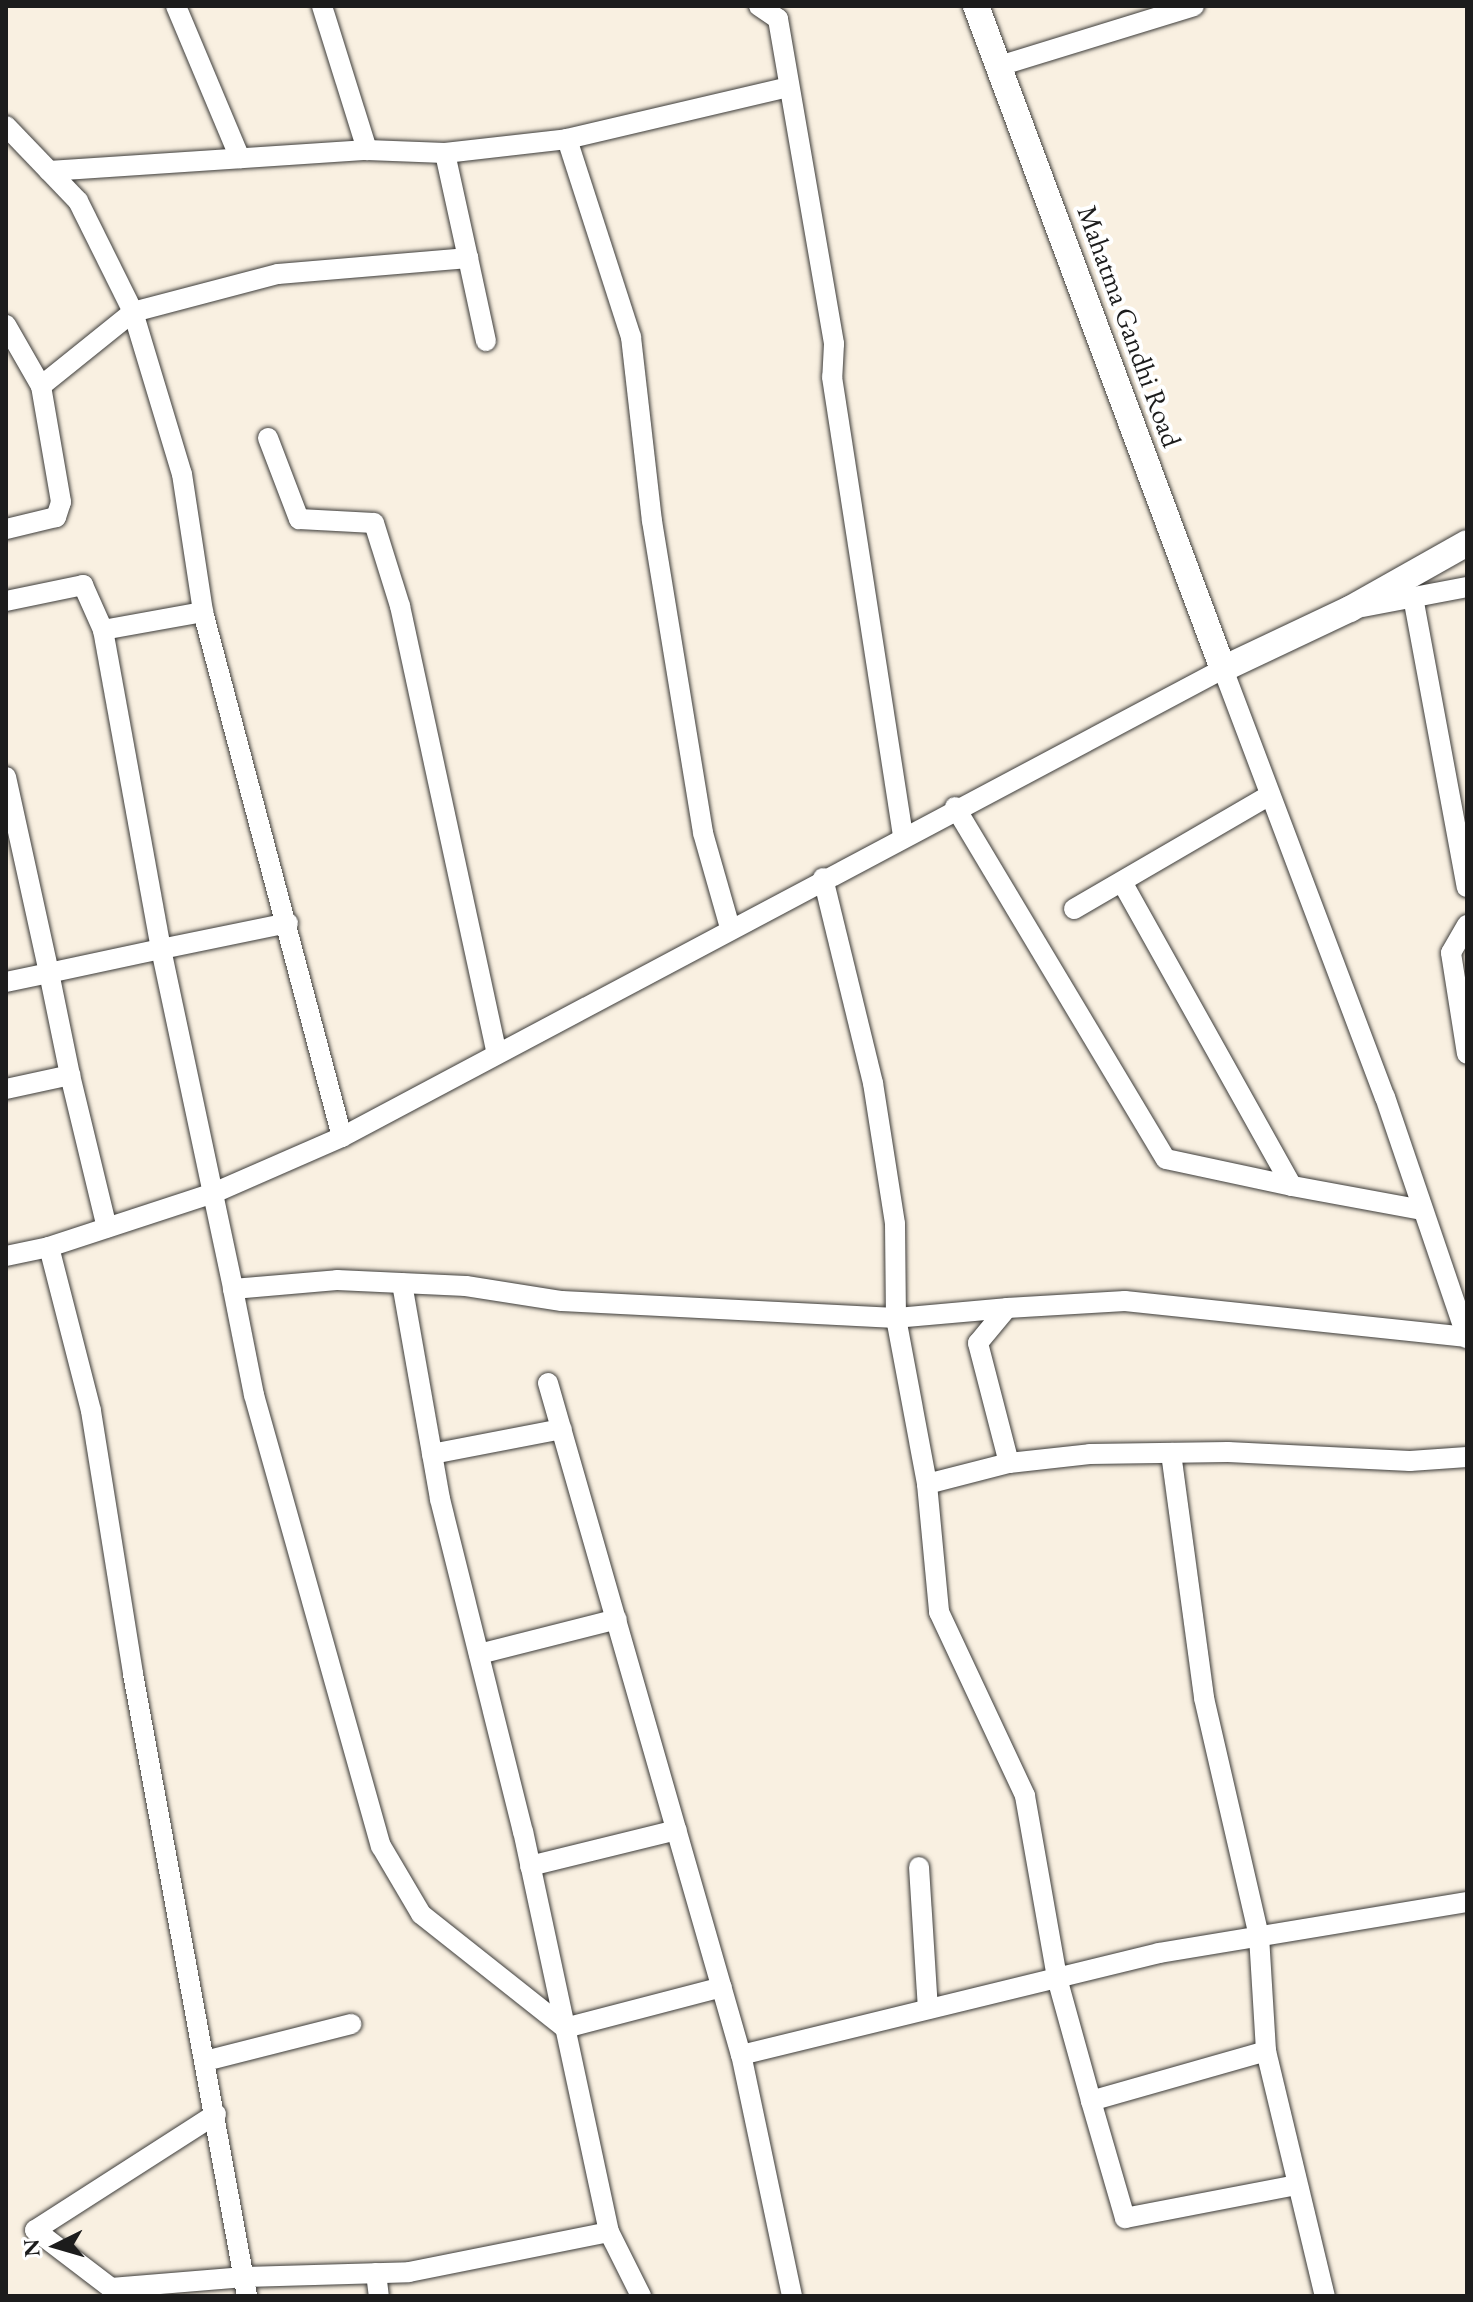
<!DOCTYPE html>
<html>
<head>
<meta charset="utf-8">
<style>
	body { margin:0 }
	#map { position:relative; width:1473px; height:2302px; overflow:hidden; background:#f9f0e1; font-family:"EB Garamond",serif }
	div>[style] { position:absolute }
	.roads { filter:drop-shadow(0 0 2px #3d3c3a) drop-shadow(0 0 2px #3d3c3a) }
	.minor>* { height:20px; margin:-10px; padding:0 10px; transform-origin:10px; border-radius:10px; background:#fff }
	.tertiary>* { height:26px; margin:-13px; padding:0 13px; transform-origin:13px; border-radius:13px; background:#fff }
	span { translate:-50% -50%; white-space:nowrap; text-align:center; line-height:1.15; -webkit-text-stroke:8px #fff; paint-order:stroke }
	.street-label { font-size:28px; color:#1c1c1c }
	.frame { position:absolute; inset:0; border:8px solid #1c1c1c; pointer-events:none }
	.north { position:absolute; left:16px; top:2206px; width:80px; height:80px; -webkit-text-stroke:6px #fff; paint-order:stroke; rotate:265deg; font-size:22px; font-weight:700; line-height:32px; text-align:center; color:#1c1c1c }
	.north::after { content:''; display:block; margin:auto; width:28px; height:36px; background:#1c1c1c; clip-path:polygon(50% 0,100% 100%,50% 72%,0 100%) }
</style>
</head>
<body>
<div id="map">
	<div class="roads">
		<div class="minor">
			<i style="left:176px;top:6px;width:165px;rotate:67.2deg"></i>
			<i style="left:322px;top:6px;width:151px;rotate:72.6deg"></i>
			<i style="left:759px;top:6px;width:23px;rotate:34deg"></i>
			<i style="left:778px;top:19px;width:330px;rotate:80.2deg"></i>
			<i style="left:834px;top:344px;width:33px;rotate:93deg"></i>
			<i style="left:832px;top:377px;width:463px;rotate:81.2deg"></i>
			<i style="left:999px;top:66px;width:204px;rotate:-17.1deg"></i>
			<i style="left:6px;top:126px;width:104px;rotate:46.2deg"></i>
			<i style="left:78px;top:201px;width:124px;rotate:63.6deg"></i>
			<i style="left:133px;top:312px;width:169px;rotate:73.2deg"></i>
			<i style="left:182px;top:474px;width:140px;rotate:81.3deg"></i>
			<i style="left:567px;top:139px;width:208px;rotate:72.1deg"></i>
			<i style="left:631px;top:337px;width:185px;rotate:83.5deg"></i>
			<i style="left:652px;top:521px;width:316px;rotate:80.7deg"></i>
			<i style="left:703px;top:833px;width:99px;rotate:74.1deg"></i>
			<i style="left:49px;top:171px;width:319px;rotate:-3.8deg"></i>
			<i style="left:367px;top:150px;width:78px;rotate:2.2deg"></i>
			<i style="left:468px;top:258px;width:85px;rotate:77.8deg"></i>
			<i style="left:6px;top:325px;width:70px;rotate:60.2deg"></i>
			<i style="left:41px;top:386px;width:118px;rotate:80.2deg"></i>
			<i style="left:61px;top:502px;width:16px;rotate:108deg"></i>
			<i style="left:56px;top:517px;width:51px;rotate:166.5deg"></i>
			<i style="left:41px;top:386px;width:118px;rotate:-38.8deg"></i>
			<i style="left:133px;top:312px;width:150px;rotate:-14.7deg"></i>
			<i style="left:278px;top:274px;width:191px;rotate:-4.8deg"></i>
			<i style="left:468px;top:258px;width:107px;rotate:-102.4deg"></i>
			<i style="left:445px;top:153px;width:123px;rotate:-6.5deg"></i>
			<i style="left:567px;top:139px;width:227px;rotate:-13.2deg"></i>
			<i style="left:268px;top:438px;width:87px;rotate:69.1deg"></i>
			<i style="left:299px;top:519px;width:75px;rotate:3.1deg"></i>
			<i style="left:374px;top:523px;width:87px;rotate:72.6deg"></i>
			<i style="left:400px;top:606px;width:457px;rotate:77.8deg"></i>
			<i style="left:1413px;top:597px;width:295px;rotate:79.5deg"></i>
			<i style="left:6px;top:601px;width:79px;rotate:-11.7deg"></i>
			<i style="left:83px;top:585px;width:49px;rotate:66deg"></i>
			<i style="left:103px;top:630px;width:102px;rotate:-10.2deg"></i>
			<i style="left:203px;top:612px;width:543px;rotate:75.17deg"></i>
			<i style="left:1362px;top:607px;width:107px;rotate:-10.8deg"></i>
			<i style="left:6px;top:777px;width:201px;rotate:77.6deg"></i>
			<i style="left:49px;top:973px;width:44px;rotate:168.2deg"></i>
			<i style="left:955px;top:807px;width:410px;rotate:59.1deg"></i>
			<i style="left:1166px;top:1159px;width:129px;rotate:12.1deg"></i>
			<i style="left:823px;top:878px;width:211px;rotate:76.3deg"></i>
			<i style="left:873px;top:1083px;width:143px;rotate:81.1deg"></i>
			<i style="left:895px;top:1224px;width:94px;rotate:89.4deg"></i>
			<i style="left:896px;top:1318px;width:111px;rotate:-5.1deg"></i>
			<i style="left:1122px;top:882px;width:348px;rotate:60.8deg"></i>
			<i style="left:1292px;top:1186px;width:133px;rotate:10.4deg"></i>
			<i style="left:1074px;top:909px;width:227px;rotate:-30.2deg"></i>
			<i style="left:288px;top:923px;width:130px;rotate:168.4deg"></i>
			<i style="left:161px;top:949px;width:348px;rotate:78deg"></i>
			<i style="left:233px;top:1289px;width:104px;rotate:-4.9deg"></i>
			<i style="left:337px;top:1280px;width:129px;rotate:2.7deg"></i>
			<i style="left:466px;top:1286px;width:97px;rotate:8.9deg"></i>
			<i style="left:562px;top:1301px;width:334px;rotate:2.9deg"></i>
			<i style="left:896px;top:1318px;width:169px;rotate:79.4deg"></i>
			<i style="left:927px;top:1484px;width:85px;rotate:-14.4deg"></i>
			<i style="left:1009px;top:1463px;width:124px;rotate:-104.5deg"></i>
			<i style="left:978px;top:1343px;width:45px;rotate:-50.4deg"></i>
			<i style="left:1007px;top:1308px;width:118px;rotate:-3.4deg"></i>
			<i style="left:1125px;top:1301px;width:344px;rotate:6deg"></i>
			<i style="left:1467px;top:925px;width:32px;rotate:120deg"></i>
			<i style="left:1451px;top:953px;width:102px;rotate:81deg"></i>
			<i style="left:70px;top:1075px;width:157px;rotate:76.4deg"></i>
			<i style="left:6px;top:1089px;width:66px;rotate:-12.3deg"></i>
			<i style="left:70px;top:1075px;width:104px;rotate:-101.6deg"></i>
			<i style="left:49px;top:973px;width:115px;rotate:-12.1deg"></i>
			<i style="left:161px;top:949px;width:324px;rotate:-100.3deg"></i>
			<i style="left:49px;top:1247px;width:169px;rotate:75.6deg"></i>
			<i style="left:91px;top:1411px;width:266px;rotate:80.9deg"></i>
			<i style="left:133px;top:1674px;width:632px;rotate:79.61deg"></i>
			<i style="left:6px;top:1256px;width:44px;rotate:-11.8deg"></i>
			<i style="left:49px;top:1247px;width:176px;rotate:-18.2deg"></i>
			<i style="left:216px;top:1192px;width:137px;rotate:-23.6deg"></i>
			<i style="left:342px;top:1137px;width:998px;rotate:-27.98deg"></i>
			<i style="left:1223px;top:669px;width:458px;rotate:69.3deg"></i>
			<i style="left:1385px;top:1097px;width:255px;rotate:71.2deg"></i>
			<i style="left:233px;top:1289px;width:108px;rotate:78.8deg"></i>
			<i style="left:254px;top:1395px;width:469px;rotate:74.3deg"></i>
			<i style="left:381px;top:1846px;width:79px;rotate:59.5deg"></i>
			<i style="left:421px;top:1914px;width:184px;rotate:38.4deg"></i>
			<i style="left:565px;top:2028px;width:162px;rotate:-14.6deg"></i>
			<i style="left:548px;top:1383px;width:699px;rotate:73.98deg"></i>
			<i style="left:1171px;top:1453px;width:247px;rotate:82.3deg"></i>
			<i style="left:1204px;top:1698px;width:244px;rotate:77deg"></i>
			<i style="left:1259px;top:1936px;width:115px;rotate:86.5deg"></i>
			<i style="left:432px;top:1454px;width:132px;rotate:-10.9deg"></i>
			<i style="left:1009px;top:1463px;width:81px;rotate:-6.3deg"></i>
			<i style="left:1090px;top:1454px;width:138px;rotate:-0.8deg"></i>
			<i style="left:1228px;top:1452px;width:182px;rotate:2.8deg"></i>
			<i style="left:1410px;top:1461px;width:57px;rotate:-4deg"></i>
			<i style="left:927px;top:1484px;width:129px;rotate:84.6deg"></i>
			<i style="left:939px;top:1612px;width:203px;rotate:64.9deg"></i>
			<i style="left:1025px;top:1796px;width:185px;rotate:80deg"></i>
			<i style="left:1057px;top:1978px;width:128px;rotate:74.5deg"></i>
			<i style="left:1091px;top:2101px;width:182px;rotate:-15.9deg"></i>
			<i style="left:1266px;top:2051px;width:252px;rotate:76.5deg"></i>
			<i style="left:479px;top:1654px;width:142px;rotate:-14.2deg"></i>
			<i style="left:530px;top:1866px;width:151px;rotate:-13.8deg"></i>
			<i style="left:919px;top:1867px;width:142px;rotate:86.4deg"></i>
			<i style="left:205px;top:2061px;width:151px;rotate:-14.2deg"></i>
			<i style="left:1091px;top:2101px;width:122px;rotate:73.8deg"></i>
			<i style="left:1125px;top:2218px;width:174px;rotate:-10.9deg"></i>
			<i style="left:216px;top:2114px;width:215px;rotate:147.3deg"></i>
			<i style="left:35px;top:2230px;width:96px;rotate:37.3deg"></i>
			<i style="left:111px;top:2288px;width:134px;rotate:-4.7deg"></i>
			<i style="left:245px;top:2277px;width:164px;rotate:-1.7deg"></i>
			<i style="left:409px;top:2272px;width:204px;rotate:-11.3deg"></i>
			<i style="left:609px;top:2232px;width:409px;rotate:-102.1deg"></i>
			<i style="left:523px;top:1832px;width:343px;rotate:-104deg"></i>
			<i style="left:440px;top:1499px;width:219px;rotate:-100deg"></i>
			<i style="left:609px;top:2232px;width:72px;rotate:63.4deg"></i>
			<i style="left:376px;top:2273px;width:23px;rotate:83deg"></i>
			<i style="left:792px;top:2296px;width:246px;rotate:-101.9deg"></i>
			<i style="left:741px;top:2055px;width:430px;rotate:-13.7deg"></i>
			<i style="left:1159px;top:1953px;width:312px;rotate:-9.4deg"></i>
		</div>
		<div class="tertiary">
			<i style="left:976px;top:6px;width:708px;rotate:69.57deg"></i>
			<i style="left:1223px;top:669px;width:140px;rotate:-25.3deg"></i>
			<i style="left:1350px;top:609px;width:134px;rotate:-29.4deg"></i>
		</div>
	</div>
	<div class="street-label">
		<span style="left:1130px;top:326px;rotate:70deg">Mahatma Gandhi Road</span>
	</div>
	<div class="frame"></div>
	<div class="north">N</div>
</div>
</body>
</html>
